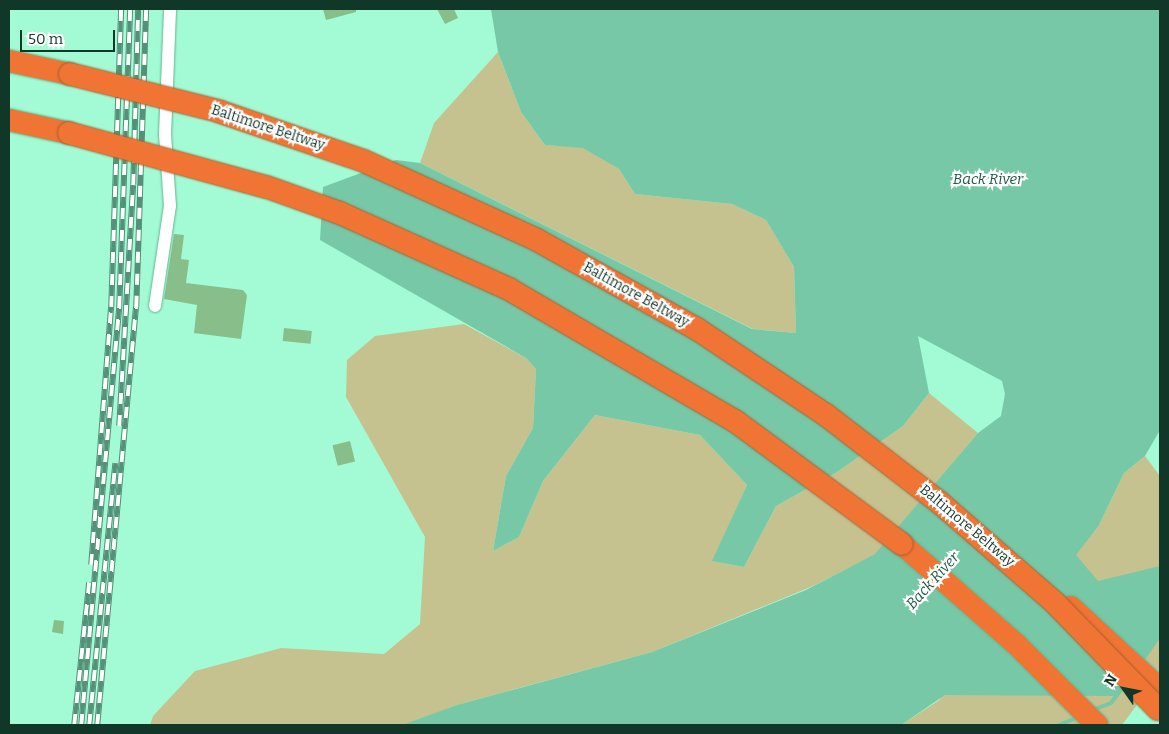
<!DOCTYPE html>
<html>
<head>
<meta charset="utf-8">
<style>
	body { margin:0 }
	#map { position:relative; width:1169px; height:734px; overflow:hidden; background:#a3fbd5; font-family:Bitter,serif }
	div>[style] { position:absolute }
	.green>* { inset:0; background:#c5c290 }
	.water>* { inset:0; background:#77c8a6 }
	.stream>* { height:4px; margin:-2px; padding:0 2px; transform-origin:2px; border-radius:2px; background:#77c8a6 }
	.building>* { inset:0; background:#88be89; transform-origin:0 0 }
	.roads { filter:drop-shadow(0 0 1px #5fb793) drop-shadow(0 0 1px #5fb793) }
	.minor>* { height:12px; margin:-6px; padding:0 6px; transform-origin:6px; border-radius:6px; background:#fff }
	.motorway>* { height:22px; margin:-11px; padding:0 11px; transform-origin:11px; border-radius:11px; background:#f07433 }
	.rail>* { height:5.5px; margin-top:-2.75px; transform-origin:0; background:repeating-linear-gradient(90deg,#fff 0 11px,#549178 0 22px); box-sizing:border-box; border-block:1px solid #549178 }
	.bridges { filter:drop-shadow(0 0 1px #a25f30) drop-shadow(0 0 1px #a25f30) }
	.motorway-bridge>* { height:22px; margin:-11px; padding:0 11px; transform-origin:11px; border-radius:11px; background:#f07433 }
	span { translate:-50% -50%; white-space:nowrap; text-align:center; line-height:1.15; -webkit-text-stroke:4.5px #fff; paint-order:stroke }
	.street-label { font-size:14px; color:#113729 }
	.water-label { font-size:15px; color:#1d5b44; font-style:italic }
	.frame { position:absolute; inset:0; border:10px solid #113729; pointer-events:none }
	.north { position:absolute; left:1099px; top:664px; width:50px; height:50px; -webkit-text-stroke:4px #fff; paint-order:stroke; rotate:303deg; font-size:14px; font-weight:700; line-height:20px; text-align:center; color:#113729 }
	.north::after { content:''; display:block; margin:auto; width:18px; height:22px; background:#113729; clip-path:polygon(50% 0,100% 100%,50% 72%,0 100%) }
	.scale { position:absolute; left:20px; top:30px; width:95px; height:22px; box-sizing:border-box; border:2px solid #113729; border-top:0; padding-left:6px; font-size:15px; line-height:18px; white-space:nowrap; color:#113729; -webkit-text-stroke:4px #fff; paint-order:stroke }
</style>
</head>
<body>
<div id="map">
	<div class="green">
		<i style="clip-path:polygon(498px 52px,521px 112px,545px 145px,583px 147px,619px 169px,635px 194px,732px 204px,766px 220px,794px 267px,796px 333px,753px 329px,420px 163px,434px 123px)"></i>
		<i style="clip-path:polygon(464px 324px,526px 358px,536px 369px,533px 428px,506px 476px,493px 551px,519px 537px,543px 481px,595px 415px,700px 435px,747px 485px,713px 561px,744px 567px,776px 506px,837px 472px,903px 426px,929px 393px,978px 433px,876px 554px,813px 586px,652px 652px,464px 703px,403px 725px,150px 725px,153px 716px,195px 671px,281px 648px,384px 654px,420px 624px,425px 537px,346px 397px,347px 360px,375px 336px)"></i>
		<i style="clip-path:polygon(1145px 456px,1160px 476px,1160px 674px,1122px 725px,901px 725px,938px 701px,1099px 525px,1124px 473px)"></i>
	</div>
	<div class="water">
		<i style="clip-path:polygon(491px 9px,1160px 9px,1160px 430px,1145px 456px,1124px 473px,1099px 525px,1076px 555px,1098px 581px,1160px 566px,1160px 632px,1116px 696px,945px 695px,901px 725px,402px 725px,457px 705px,652px 652px,806px 590px,875px 554px,978px 433px,1001px 416px,1005px 394px,1002px 381px,918px 336px,929px 393px,903px 426px,837px 472px,776px 506px,744px 567px,712px 561px,747px 485px,700px 435px,595px 415px,543px 481px,519px 537px,493px 551px,506px 476px,533px 428px,536px 369px,526px 358px,320px 240px,323px 187px,396px 160px,420px 163px,752px 329px,796px 333px,794px 267px,766px 220px,732px 204px,635px 194px,619px 169px,583px 148px,545px 145px,521px 112px,498px 52px)"></i>
	</div>
	<div class="stream">
		<i style="left:1141px;top:662px;width:33px;rotate:-55deg"></i>
		<i style="left:1093px;top:710px;width:19px;rotate:-21deg"></i>
		<i style="left:1111px;top:703px;width:21px;rotate:-53deg"></i>
		<i style="left:1059px;top:725px;width:21px;rotate:-23deg"></i>
	</div>
	<div class="building">
		<i style="clip-path:polygon(323px 9px,356px 9px,356px 12px,326px 20px)"></i>
		<i style="clip-path:polygon(437px 9px,454px 9px,458px 18px,445px 24px)"></i>
		<i style="clip-path:polygon(174px 234px,184px 235px,181px 259px,189px 260px,186px 283px,243px 290px,247px 295px,241px 339px,194px 333px,197px 305px,164px 299px)"></i>
		<i style="left:284px;top:328px;width:28px;height:13px;rotate:6deg"></i>
		<i style="left:350px;top:441px;width:21px;height:18px;rotate:76deg"></i>
		<i style="clip-path:polygon(54px 620px,64px 621px,63px 634px,52px 632px)"></i>
	</div>
	<div class="roads">
		<div class="minor">
			<i style="left:155px;top:306px;width:101px;rotate:-81.5deg"></i>
			<i style="left:170px;top:206px;width:71px;rotate:-94deg"></i>
			<i style="left:165px;top:135px;width:126px;rotate:-87.7deg"></i>
		</div>
		<div class="motorway">
			<i style="left:9px;top:61px;width:62px;rotate:12deg"></i>
			<i style="left:9px;top:120px;width:61px;rotate:12.2deg"></i>
			<i style="left:902px;top:544px;width:152px;rotate:41.3deg"></i>
			<i style="left:1016px;top:644px;width:115px;rotate:45deg"></i>
			<i style="left:1071px;top:607px;width:121px;rotate:42.7deg"></i>
		</div>
	</div>
	<div class="rail">
		<i style="left:119px;top:426px;width:241px;rotate:-86.7deg"></i>
		<i style="left:133px;top:185px;width:176px;rotate:-88.4deg"></i>
		<i style="left:91px;top:565px;width:259px;rotate:-85.6deg"></i>
		<i style="left:111px;top:307px;width:298px;rotate:-88.1deg"></i>
		<i style="left:74px;top:725px;width:143px;rotate:-84deg"></i>
		<i style="left:81px;top:725px;width:420px;rotate:-84.8deg"></i>
		<i style="left:119px;top:307px;width:298px;rotate:-87.9deg"></i>
		<i style="left:89px;top:725px;width:263px;rotate:-84.3deg"></i>
		<i style="left:97px;top:725px;width:420px;rotate:-84.7deg"></i>
		<i style="left:136px;top:307px;width:298px;rotate:-88.1deg"></i>
	</div>
	<div class="bridges">
		<div class="motorway-bridge">
			<i style="left:70px;top:74px;width:153px;rotate:14deg"></i>
			<i style="left:218px;top:111px;width:154px;rotate:18.9deg"></i>
			<i style="left:364px;top:161px;width:190px;rotate:24.5deg"></i>
			<i style="left:537px;top:240px;width:183px;rotate:29.1deg"></i>
			<i style="left:697px;top:329px;width:155px;rotate:33.7deg"></i>
			<i style="left:826px;top:415px;width:143px;rotate:37.6deg"></i>
			<i style="left:939px;top:502px;width:154px;rotate:41deg"></i>
			<i style="left:1055px;top:603px;width:148px;rotate:45.8deg"></i>
			<i style="left:69px;top:133px;width:205px;rotate:15.3deg"></i>
			<i style="left:267px;top:187px;width:77px;rotate:19.6deg"></i>
			<i style="left:340px;top:213px;width:185px;rotate:24.2deg"></i>
			<i style="left:509px;top:289px;width:262px;rotate:30.3deg"></i>
			<i style="left:735px;top:421px;width:207px;rotate:36.4deg"></i>
		</div>
	</div>
	<div class="street-label">
		<span style="left:268px;top:128px;rotate:18deg">Baltimore Beltway</span>
		<span style="left:636px;top:295px;rotate:29deg">Baltimore Beltway</span>
		<span style="left:967px;top:526px;rotate:40deg">Baltimore Beltway</span>
	</div>
	<div class="water-label">
		<span style="left:988px;top:180px">Back River</span>
		<span style="left:933px;top:581px;rotate:-48deg">Back River</span>
	</div>
	<div class="frame"></div>
	<div class="north">N</div>
	<div class="scale">50 m</div>
</div>
</body>
</html>
